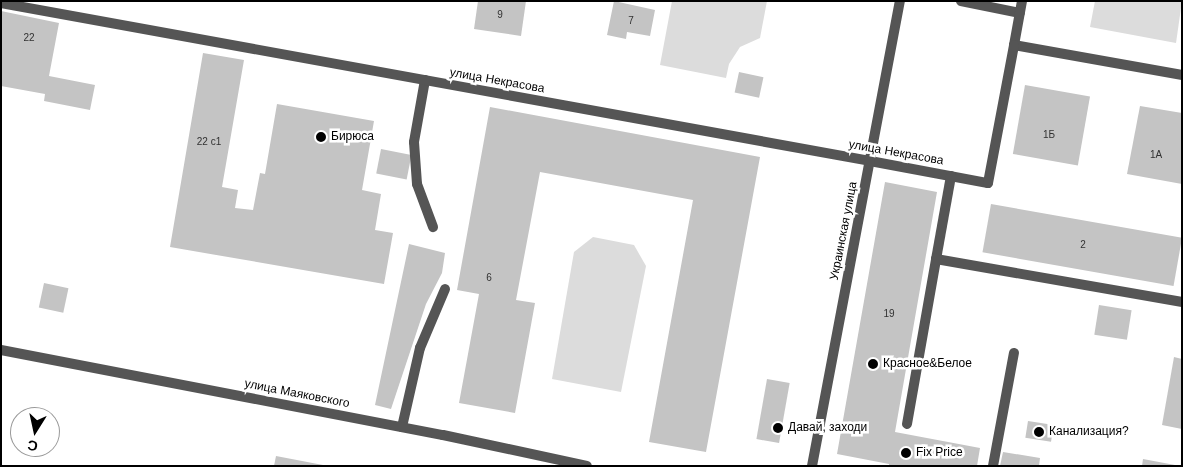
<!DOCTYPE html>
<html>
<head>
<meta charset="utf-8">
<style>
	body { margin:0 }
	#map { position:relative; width:1183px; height:467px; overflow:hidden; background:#fff; font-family:Helvetica,sans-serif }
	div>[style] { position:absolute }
	.green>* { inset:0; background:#dcdcdc }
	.building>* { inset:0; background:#c4c4c4; transform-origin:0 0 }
	.service>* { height:10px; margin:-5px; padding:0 5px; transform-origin:5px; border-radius:5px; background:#555 }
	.minor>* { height:10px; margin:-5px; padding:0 5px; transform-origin:5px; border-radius:5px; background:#555 }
	.dots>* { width:14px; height:14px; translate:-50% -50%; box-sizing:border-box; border:2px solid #fff; border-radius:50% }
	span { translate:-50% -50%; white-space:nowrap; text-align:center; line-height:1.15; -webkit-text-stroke:5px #fff; paint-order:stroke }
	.number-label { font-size:10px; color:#313131 }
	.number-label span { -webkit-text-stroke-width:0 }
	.street-label { font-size:12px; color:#000 }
	.poi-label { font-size:12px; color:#000 }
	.left { translate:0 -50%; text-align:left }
	.frame { position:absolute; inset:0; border:2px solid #000; pointer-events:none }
	.north { position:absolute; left:10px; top:407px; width:50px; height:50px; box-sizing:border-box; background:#fff; border:1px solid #999; border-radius:50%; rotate:190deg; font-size:14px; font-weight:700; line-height:20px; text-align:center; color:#000 }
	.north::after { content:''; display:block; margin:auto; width:18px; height:22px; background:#000; clip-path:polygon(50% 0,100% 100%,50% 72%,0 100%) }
</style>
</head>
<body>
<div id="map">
	<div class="green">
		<i style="clip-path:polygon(672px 1px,767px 1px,760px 38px,740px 47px,729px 64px,726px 78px,660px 65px)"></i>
		<i style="clip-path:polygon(1095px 1px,1182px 1px,1176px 43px,1090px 27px)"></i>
		<i style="clip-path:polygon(593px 237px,634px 245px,646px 266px,621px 392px,552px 379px,574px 252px)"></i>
	</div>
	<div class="building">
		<i style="clip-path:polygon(478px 1px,526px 1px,521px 36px,474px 29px)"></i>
		<i style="clip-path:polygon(614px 1px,655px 10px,650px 36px,627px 32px,626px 39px,607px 35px)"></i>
		<i style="clip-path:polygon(1px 11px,59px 23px,49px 76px,95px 85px,90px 110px,44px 101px,45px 94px,1px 86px)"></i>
		<i style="clip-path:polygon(203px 53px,244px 60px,222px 187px,238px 190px,235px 208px,253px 210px,260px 173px,265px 174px,277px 104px,374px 121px,362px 190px,381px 194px,375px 230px,393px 233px,384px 284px,170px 247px)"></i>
		<i style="left:739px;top:72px;width:25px;height:21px;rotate:12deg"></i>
		<i style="left:1025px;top:85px;width:66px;height:70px;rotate:10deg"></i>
		<i style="clip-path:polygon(1140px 106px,1182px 113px,1182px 184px,1127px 174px)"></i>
		<i style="clip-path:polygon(490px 107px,760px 157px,706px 452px,649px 442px,693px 200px,540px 172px,516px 300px,535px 303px,515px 413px,459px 403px,479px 294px,457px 290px)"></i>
		<i style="left:381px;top:149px;width:31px;height:25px;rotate:11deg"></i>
		<i style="clip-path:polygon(885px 182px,937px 192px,895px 432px,980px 448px,977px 466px,889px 466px,889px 464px,837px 454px)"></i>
		<i style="left:991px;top:204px;width:194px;height:49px;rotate:10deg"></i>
		<i style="clip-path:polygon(409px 244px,445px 253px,442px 273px,426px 304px,391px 409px,375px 405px)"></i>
		<i style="left:44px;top:283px;width:25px;height:25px;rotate:12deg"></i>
		<i style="left:1099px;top:305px;width:33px;height:30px;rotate:9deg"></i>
		<i style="clip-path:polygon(1174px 357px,1182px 359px,1182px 429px,1162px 425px)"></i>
		<i style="left:767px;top:379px;width:23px;height:61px;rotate:10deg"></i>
		<i style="left:1028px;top:421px;width:26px;height:17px;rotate:9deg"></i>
		<i style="clip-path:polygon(1003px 452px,1040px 458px,1039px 466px,1000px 466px)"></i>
		<i style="clip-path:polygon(276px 456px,323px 465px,323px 466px,274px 466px)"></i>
		<i style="clip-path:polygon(1143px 459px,1175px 465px,1175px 466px,1142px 466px)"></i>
	</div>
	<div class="service">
		<i style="left:961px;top:1px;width:60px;rotate:11.5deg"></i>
		<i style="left:1022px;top:1px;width:45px;rotate:100.3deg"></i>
		<i style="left:1014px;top:45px;width:171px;rotate:10.1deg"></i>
		<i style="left:425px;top:80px;width:63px;rotate:100.1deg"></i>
		<i style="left:414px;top:142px;width:42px;rotate:85.9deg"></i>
		<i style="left:417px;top:184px;width:46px;rotate:69.6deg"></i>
		<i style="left:870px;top:161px;width:120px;rotate:10.6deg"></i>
		<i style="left:988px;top:183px;width:140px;rotate:-79.3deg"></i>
		<i style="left:951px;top:176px;width:84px;rotate:100.2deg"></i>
		<i style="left:936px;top:259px;width:250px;rotate:9.9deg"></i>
		<i style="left:907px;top:424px;width:168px;rotate:-80deg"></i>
		<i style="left:402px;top:427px;width:81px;rotate:-77.2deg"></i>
		<i style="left:420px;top:348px;width:64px;rotate:-67deg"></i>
		<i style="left:993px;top:466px;width:115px;rotate:-79.5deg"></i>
	</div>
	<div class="minor">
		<i style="left:1px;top:3px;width:883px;rotate:10.3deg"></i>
		<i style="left:1px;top:350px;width:450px;rotate:10.9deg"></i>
		<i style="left:443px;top:435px;width:147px;rotate:12.1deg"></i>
		<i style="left:812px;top:466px;width:473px;rotate:-79.3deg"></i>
	</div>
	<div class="dots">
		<i style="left:321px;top:137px;background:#000"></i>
		<i style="left:873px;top:364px;background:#000"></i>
		<i style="left:778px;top:428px;background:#000"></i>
		<i style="left:1039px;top:432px;background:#000"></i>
		<i style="left:906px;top:453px;background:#000"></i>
	</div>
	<div class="number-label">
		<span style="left:500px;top:15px">9</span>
		<span style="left:631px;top:21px">7</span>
		<span style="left:29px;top:38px">22</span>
		<span style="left:1049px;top:135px">1Б</span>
		<span style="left:209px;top:142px">22 с1</span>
		<span style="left:1156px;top:155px">1А</span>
		<span style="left:1083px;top:245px">2</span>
		<span style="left:489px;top:278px">6</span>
		<span style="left:889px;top:314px">19</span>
	</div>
	<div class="street-label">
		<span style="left:497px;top:81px;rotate:10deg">улица Некрасова</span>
		<span style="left:896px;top:153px;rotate:10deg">улица Некрасова</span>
		<span style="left:844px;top:231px;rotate:-79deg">Украинская улица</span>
		<span style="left:297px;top:394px;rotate:11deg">улица Маяковского</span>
	</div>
	<div class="poi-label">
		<span class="left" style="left:331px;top:137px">Бирюса</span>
		<span class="left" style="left:883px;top:364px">Красное&amp;Белое</span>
		<span class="left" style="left:788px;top:428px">Давай, заходи</span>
		<span class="left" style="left:1049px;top:432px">Канализация?</span>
		<span class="left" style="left:916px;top:453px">Fix Price</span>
	</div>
	<div class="frame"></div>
	<div class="north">С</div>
</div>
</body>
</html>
